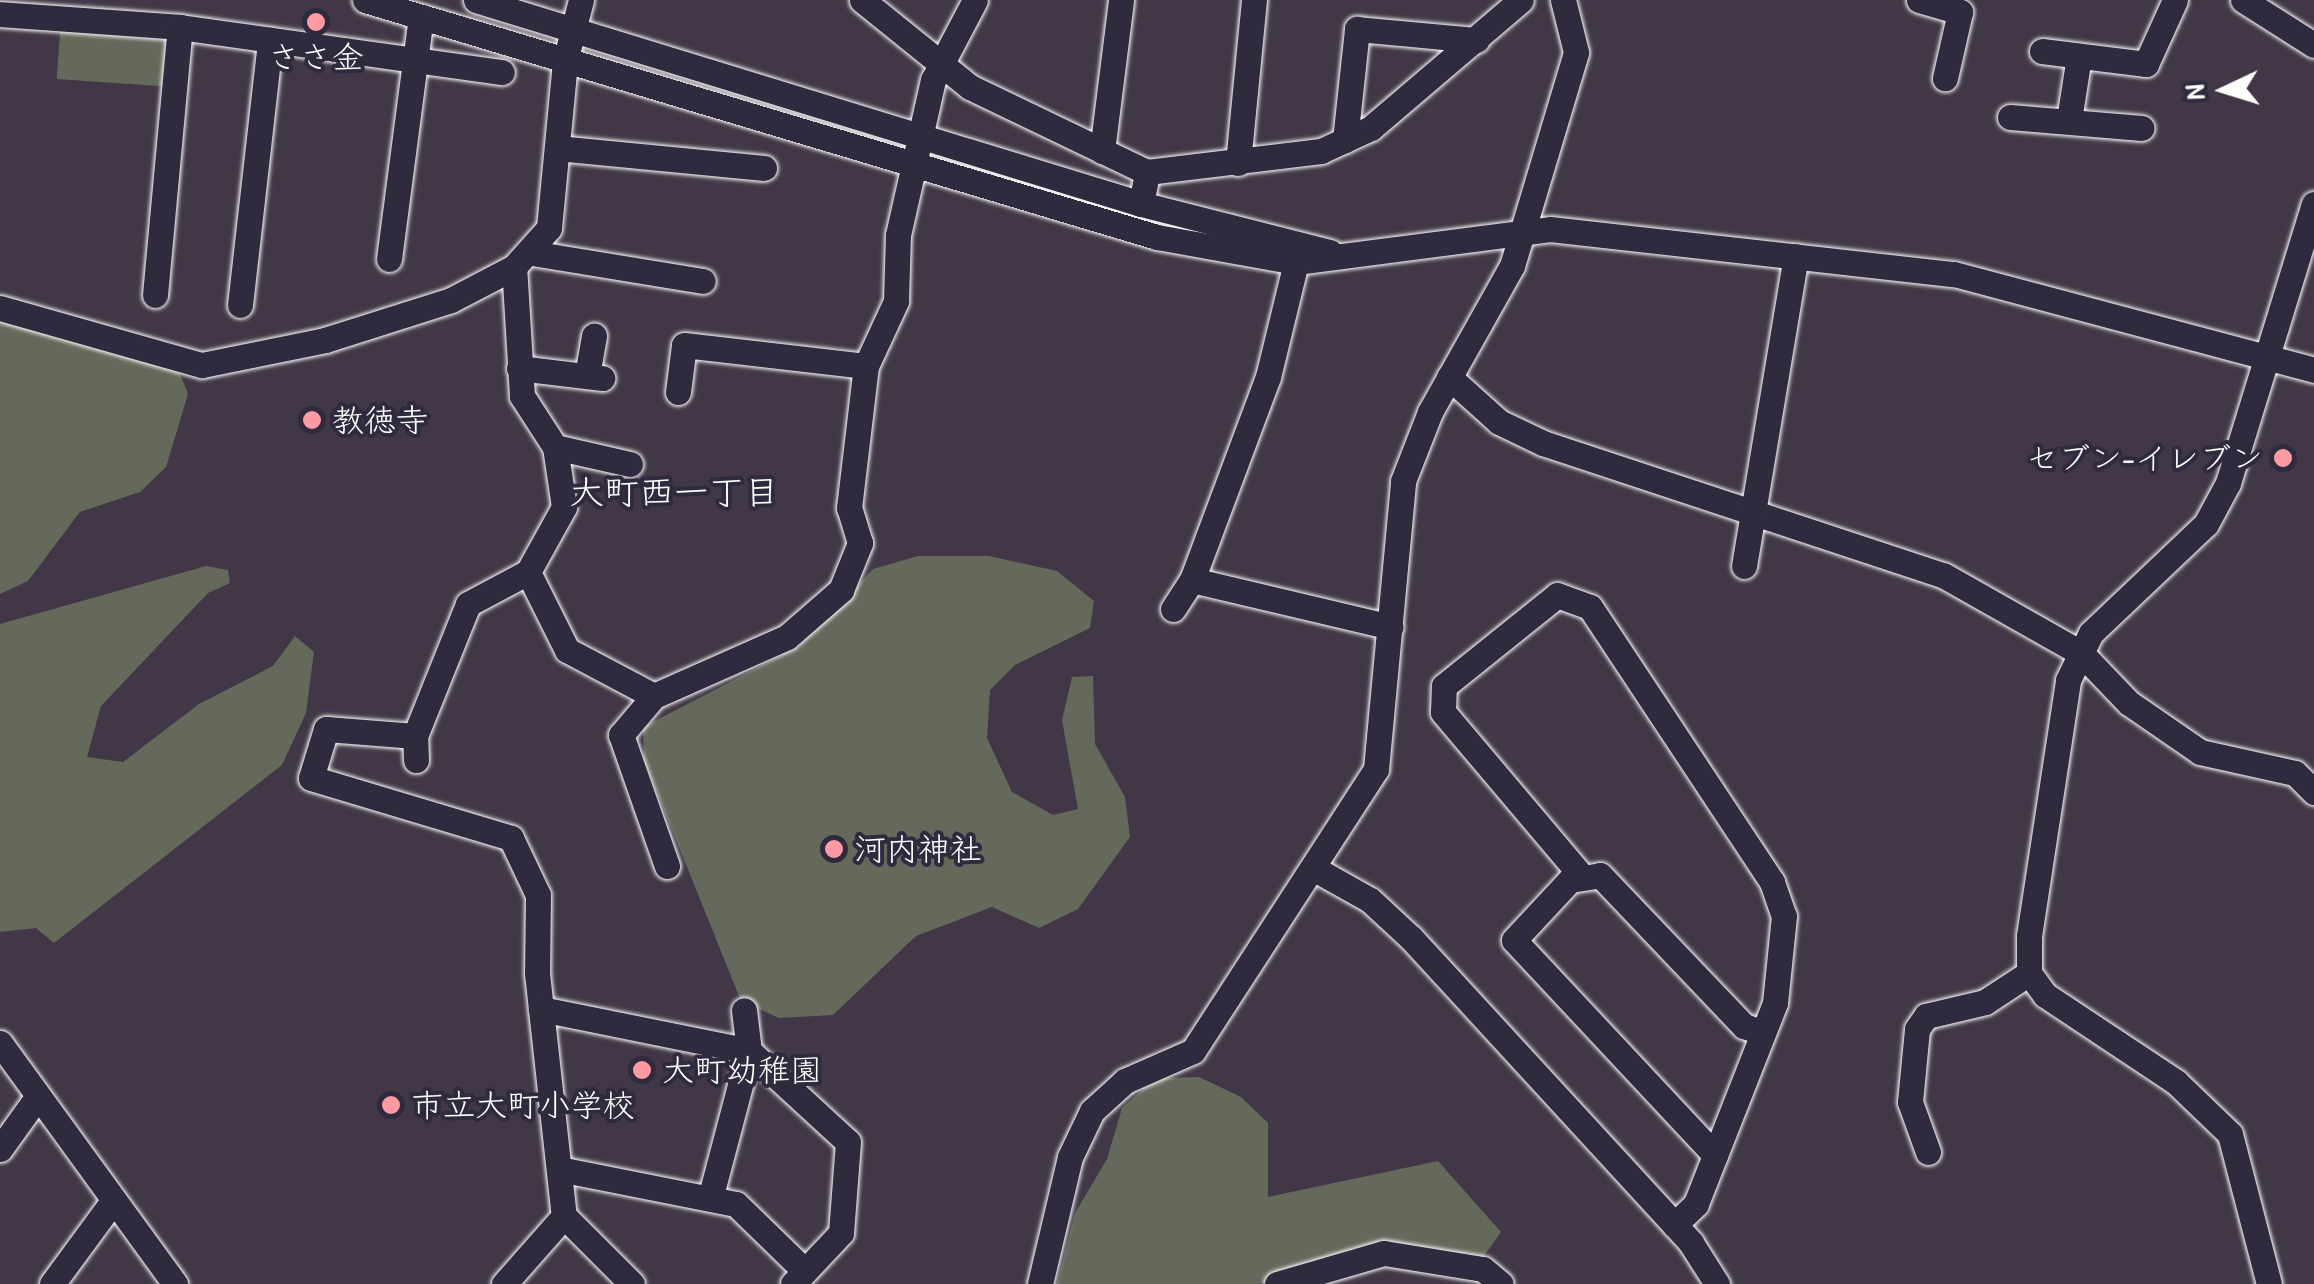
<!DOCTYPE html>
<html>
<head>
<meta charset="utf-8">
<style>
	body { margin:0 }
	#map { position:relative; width:2314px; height:1284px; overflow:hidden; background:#413746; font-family:"Patrick Hand","Klee One",sans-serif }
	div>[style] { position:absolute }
	.green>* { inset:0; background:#64695c; transform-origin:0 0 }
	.roads { filter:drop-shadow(0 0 2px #fff) drop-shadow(0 0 2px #fff) }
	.minor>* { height:25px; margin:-12.5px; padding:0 12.5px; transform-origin:12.5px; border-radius:12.5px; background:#2f2a3d }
	.dots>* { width:28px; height:28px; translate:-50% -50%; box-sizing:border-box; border:5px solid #2f2a3d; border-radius:50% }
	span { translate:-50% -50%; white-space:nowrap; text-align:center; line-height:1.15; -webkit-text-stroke:8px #2f2a3d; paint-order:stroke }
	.poi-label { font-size:32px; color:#fff }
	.left { translate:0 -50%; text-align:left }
	.right { translate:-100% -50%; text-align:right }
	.neighbourhood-label { font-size:35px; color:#fff }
	.north { position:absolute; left:2174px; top:40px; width:100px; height:100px; -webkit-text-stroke:8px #2f2a3d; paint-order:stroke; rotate:266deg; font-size:28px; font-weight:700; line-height:40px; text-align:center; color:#fff }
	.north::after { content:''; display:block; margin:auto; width:35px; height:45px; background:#fff; clip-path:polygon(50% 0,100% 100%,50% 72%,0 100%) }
</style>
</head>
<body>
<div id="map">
	<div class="green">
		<i style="left:60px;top:32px;width:106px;height:47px;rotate:4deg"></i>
		<i style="clip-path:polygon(0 312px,177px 366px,188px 394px,166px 467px,140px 492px,80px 512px,28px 581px,0 594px)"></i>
		<i style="clip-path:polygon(918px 556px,989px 556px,1057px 571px,1094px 601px,1090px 628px,1015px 665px,990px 690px,987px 738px,1012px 792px,1053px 815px,1078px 809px,1062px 720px,1072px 677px,1093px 676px,1095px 744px,1125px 797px,1130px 837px,1078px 909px,1039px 928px,992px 907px,916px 936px,833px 1015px,779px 1018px,741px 1001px,644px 760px,643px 727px,798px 647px,873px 569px)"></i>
		<i style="clip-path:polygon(206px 566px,228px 570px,230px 583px,208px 593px,101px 706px,87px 757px,123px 762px,199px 704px,273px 666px,295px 636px,314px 652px,306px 713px,282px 765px,54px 943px,36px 928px,0 932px,0 624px)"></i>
		<i style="clip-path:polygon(1199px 1077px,1241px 1097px,1268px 1123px,1268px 1197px,1438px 1161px,1501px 1232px,1477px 1266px,1386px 1250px,1258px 1284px,1057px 1284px,1075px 1213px,1107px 1159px,1122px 1108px,1156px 1078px)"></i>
	</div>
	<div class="roads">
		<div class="minor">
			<i style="left:365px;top:0;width:827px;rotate:16.66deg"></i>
			<i style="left:1157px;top:237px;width:141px;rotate:10.2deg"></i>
			<i style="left:1296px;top:262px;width:256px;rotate:-7.4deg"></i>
			<i style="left:1550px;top:229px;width:406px;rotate:6.4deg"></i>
			<i style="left:1954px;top:274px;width:373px;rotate:14.9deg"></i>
			<i style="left:476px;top:0;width:696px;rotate:17.05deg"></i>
			<i style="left:1141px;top:204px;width:195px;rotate:14.3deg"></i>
			<i style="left:862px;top:0;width:139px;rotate:38.9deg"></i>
			<i style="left:970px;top:87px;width:196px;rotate:25.7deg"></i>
			<i style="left:1919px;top:0;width:43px;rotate:16.3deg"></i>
			<i style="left:1960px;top:12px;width:68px;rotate:102.8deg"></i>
			<i style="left:2243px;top:0;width:84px;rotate:32.4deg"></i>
			<i style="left:0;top:14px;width:180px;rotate:4.1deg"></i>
			<i style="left:180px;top:27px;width:325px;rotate:8deg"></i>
			<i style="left:2042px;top:51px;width:105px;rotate:7.1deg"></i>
			<i style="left:2146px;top:64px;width:70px;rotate:-65.6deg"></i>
			<i style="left:2010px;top:117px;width:132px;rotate:4.8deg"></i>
			<i style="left:2069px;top:120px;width:65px;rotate:-81.1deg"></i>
			<i style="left:1345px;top:140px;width:112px;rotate:-83.8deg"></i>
			<i style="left:1357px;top:29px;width:120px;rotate:5.3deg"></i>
			<i style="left:557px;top:148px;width:208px;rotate:5.5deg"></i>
			<i style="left:1102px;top:151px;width:152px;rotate:-82.8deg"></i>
			<i style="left:1238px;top:163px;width:164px;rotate:-84.4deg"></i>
			<i style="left:1141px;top:204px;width:33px;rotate:-79deg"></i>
			<i style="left:1147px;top:172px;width:175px;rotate:-6.9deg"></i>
			<i style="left:1321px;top:151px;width:55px;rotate:-24.7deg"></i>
			<i style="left:1371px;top:128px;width:197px;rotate:-40.5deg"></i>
			<i style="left:532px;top:253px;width:173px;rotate:9.3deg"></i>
			<i style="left:389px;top:259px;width:244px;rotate:-82.5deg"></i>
			<i style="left:155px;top:295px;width:269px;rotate:-84.7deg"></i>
			<i style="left:240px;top:305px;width:267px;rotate:-83.5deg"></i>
			<i style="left:0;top:308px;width:210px;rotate:15.8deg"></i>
			<i style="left:202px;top:365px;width:126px;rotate:-11.5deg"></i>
			<i style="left:325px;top:340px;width:132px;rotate:-17.6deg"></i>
			<i style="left:451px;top:300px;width:71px;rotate:-27.6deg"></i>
			<i style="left:514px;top:267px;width:52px;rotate:-48.1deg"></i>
			<i style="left:549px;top:228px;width:168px;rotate:-84.5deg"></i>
			<i style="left:565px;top:61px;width:63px;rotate:-75.3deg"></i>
			<i style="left:519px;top:368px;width:84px;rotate:6.9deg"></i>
			<i style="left:587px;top:376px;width:41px;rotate:-80.1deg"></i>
			<i style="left:1449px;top:377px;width:67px;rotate:42deg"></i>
			<i style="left:1499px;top:422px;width:49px;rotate:25.5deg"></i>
			<i style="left:1543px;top:443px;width:421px;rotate:18.3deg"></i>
			<i style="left:1943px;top:575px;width:159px;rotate:29.5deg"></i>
			<i style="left:2081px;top:653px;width:69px;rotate:46.2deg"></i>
			<i style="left:2129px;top:703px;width:86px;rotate:34.6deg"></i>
			<i style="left:2200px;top:752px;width:97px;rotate:12.5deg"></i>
			<i style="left:2295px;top:773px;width:27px;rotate:45deg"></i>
			<i style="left:678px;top:392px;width:47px;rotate:-82.7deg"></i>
			<i style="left:684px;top:345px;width:183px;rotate:6.6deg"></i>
			<i style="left:555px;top:447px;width:77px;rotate:12.8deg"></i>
			<i style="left:1744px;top:566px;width:314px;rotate:-80.5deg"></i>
			<i style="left:528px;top:572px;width:87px;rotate:63.4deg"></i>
			<i style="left:567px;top:650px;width:98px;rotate:27.9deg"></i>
			<i style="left:1192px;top:580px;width:204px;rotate:13.3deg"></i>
			<i style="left:1173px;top:609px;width:35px;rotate:-57deg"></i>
			<i style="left:1192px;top:580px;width:217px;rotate:-69.5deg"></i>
			<i style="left:1268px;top:377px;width:118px;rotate:-76.3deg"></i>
			<i style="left:415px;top:736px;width:89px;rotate:-175.5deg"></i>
			<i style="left:326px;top:729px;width:51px;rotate:107deg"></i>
			<i style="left:311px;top:778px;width:209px;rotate:16.7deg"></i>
			<i style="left:511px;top:838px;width:63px;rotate:64.7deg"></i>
			<i style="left:538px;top:895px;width:78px;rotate:90.7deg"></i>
			<i style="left:537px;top:973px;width:244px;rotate:83.7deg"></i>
			<i style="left:564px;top:1216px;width:91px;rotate:131.4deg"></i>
			<i style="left:416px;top:760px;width:24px;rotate:-92deg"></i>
			<i style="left:415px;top:736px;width:142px;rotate:-68.1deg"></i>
			<i style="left:468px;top:604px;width:68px;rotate:-28.1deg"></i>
			<i style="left:528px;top:572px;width:74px;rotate:-61deg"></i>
			<i style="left:564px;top:507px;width:61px;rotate:-98.5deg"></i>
			<i style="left:555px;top:447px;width:61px;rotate:-122.9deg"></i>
			<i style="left:522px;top:396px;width:129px;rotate:-93.5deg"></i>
			<i style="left:667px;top:866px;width:139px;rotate:-109.3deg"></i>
			<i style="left:621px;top:735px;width:51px;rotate:-49.8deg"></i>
			<i style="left:654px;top:696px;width:145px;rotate:-23.9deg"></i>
			<i style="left:787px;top:637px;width:72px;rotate:-41deg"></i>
			<i style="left:841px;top:590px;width:51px;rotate:-68deg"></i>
			<i style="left:860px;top:543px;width:37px;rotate:-107deg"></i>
			<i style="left:849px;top:508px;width:143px;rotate:-83.2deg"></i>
			<i style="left:866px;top:366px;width:72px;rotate:-65.2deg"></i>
			<i style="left:896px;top:301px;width:66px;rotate:-88.3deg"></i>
			<i style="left:898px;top:235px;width:159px;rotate:-77.3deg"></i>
			<i style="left:933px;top:80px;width:90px;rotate:-62.3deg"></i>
			<i style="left:1313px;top:868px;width:65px;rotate:29.3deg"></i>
			<i style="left:1370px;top:900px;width:56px;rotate:42.8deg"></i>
			<i style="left:1411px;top:938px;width:414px;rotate:47.4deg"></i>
			<i style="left:1691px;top:1243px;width:49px;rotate:57.6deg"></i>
			<i style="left:1579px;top:873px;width:211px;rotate:-130.2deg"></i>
			<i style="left:1443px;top:712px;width:26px;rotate:-88deg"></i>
			<i style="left:1444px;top:686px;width:145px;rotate:-38.8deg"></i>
			<i style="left:1557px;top:595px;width:35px;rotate:20deg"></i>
			<i style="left:1590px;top:607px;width:330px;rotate:56.5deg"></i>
			<i style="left:1772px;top:882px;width:36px;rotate:71deg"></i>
			<i style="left:1784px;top:916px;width:87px;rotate:95.9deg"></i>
			<i style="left:1775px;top:1003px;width:216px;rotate:111.5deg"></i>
			<i style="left:1696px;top:1204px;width:30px;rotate:136deg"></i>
			<i style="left:541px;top:1009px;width:212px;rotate:11.4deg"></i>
			<i style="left:749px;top:1051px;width:134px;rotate:42.6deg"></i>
			<i style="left:848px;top:1142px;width:91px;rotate:94.4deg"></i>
			<i style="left:841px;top:1233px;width:70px;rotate:133.3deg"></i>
			<i style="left:0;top:1043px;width:298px;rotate:54deg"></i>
			<i style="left:0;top:1149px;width:65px;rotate:-54.4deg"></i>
			<i style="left:1928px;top:1152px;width:53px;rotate:-109.8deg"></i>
			<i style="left:1910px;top:1102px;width:73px;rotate:-84.5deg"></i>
			<i style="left:1917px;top:1029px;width:16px;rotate:-55deg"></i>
			<i style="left:1926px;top:1016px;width:61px;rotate:-13.3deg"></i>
			<i style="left:1985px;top:1002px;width:53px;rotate:-33.4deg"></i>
			<i style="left:1715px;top:1155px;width:294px;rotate:-133.1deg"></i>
			<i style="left:1514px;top:940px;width:82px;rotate:-47deg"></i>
			<i style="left:1570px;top:880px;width:30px;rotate:-9deg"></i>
			<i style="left:1600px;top:875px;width:209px;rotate:46.4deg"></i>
			<i style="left:1744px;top:1026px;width:20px;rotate:20deg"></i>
			<i style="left:559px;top:1169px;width:180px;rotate:11.2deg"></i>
			<i style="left:736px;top:1204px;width:96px;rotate:44.2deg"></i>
			<i style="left:711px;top:1195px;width:149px;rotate:-75.2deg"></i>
			<i style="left:749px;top:1051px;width:41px;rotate:-97deg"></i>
			<i style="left:564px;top:1216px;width:96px;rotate:45deg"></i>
			<i style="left:52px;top:1284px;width:103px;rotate:-53.7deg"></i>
			<i style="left:1040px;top:1284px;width:130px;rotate:-76.7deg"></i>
			<i style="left:1070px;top:1157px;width:51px;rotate:-64.4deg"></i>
			<i style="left:1092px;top:1111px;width:45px;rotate:-42.3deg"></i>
			<i style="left:1125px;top:1081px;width:74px;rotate:-23.8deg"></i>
			<i style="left:1193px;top:1051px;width:336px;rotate:-57deg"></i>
			<i style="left:1376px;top:769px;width:289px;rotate:-84.6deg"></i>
			<i style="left:1403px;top:481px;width:74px;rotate:-68.6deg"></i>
			<i style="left:1430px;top:412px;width:167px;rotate:-60.7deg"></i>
			<i style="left:1512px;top:266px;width:223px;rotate:-73.3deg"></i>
			<i style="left:1576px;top:52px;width:54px;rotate:-104deg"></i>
			<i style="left:1277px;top:1284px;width:111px;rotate:-16.2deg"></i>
			<i style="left:1384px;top:1253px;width:100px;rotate:9.2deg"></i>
			<i style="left:1483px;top:1269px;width:23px;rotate:40deg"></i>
			<i style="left:2269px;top:1284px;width:155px;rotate:-104.6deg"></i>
			<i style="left:2230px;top:1134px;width:75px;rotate:-136.1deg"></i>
			<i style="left:2176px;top:1082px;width:157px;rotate:-146.4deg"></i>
			<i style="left:2045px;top:995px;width:27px;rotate:-126deg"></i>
			<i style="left:2029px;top:973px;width:37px;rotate:-90deg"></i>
			<i style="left:2029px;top:936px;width:259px;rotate:-81.3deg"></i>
			<i style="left:2068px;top:680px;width:52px;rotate:-63.9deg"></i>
			<i style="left:2091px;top:633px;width:158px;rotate:-43.5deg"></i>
			<i style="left:2206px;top:524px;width:47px;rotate:-61.8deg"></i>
			<i style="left:2228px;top:483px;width:292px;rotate:-72.9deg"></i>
		</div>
	</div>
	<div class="dots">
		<i style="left:316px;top:22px;background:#ff9aa2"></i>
		<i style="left:312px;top:420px;background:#ff9aa2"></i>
		<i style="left:2283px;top:458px;background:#ff9aa2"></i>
		<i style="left:834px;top:849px;background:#ff9aa2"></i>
		<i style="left:642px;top:1070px;background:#ff9aa2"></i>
		<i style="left:391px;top:1105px;background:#ff9aa2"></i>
	</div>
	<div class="poi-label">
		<span style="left:316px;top:57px">ささ金</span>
		<span class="left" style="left:332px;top:420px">教徳寺</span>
		<span class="right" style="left:2263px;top:458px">セブン-イレブン</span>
		<span class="left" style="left:854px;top:849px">河内神社</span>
		<span class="left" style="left:662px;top:1070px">大町幼稚園</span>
		<span class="left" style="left:411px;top:1105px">市立大町小学校</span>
	</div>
	<div class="neighbourhood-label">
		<span style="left:674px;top:492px">大町西一丁目</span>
	</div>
	<div class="north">N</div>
</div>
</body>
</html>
